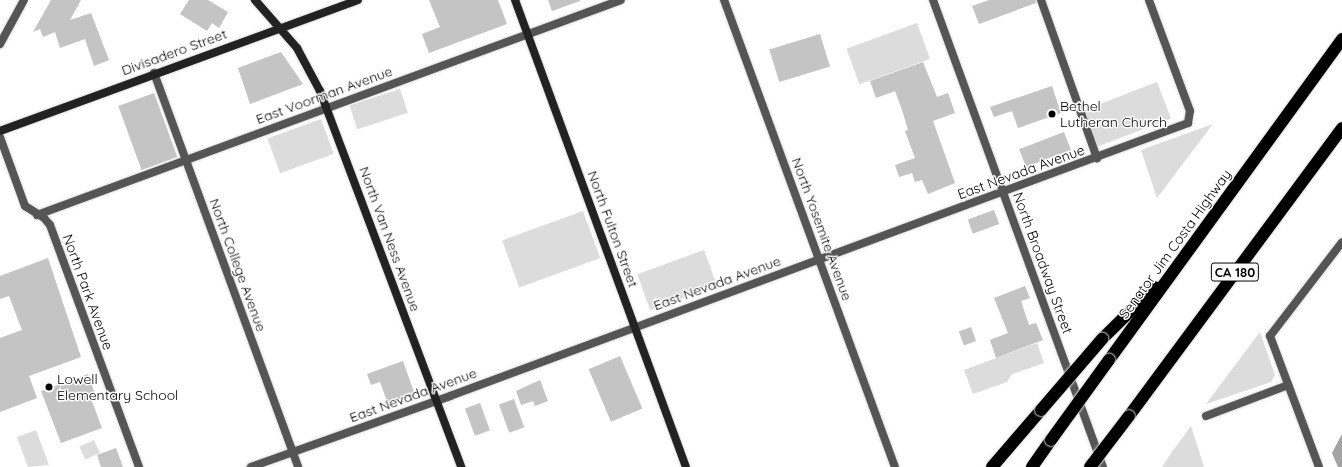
<!DOCTYPE html>
<html>
<head>
<meta charset="utf-8">
<style>
	body { margin:0 }
	#map { position:relative; width:1342px; height:467px; overflow:hidden; background:#fff; font-family:Quicksand,sans-serif }
	div>[style] { position:absolute }
	.green>* { inset:0; background:#dcdcdc; transform-origin:0 0 }
	.water>* { inset:0; background:#a3a3a3 }
	.building>* { inset:0; background:#c4c4c4; transform-origin:0 0 }
	.roads { filter:drop-shadow(0 0 1px #dbdbdb) drop-shadow(0 0 1px #dbdbdb) }
	.minor>* { height:8px; margin:-4px; padding:0 4px; transform-origin:4px; border-radius:4px; background:#555 }
	.tertiary>* { height:8px; margin:-4px; padding:0 4px; transform-origin:4px; border-radius:4px; background:#555 }
	.secondary>* { height:8px; margin:-4px; padding:0 4px; transform-origin:4px; border-radius:4px; background:#222 }
	.motorway>* { height:12px; margin:-6px; padding:0 6px; transform-origin:6px; border-radius:6px; background:#000 }
	.bridges { filter:drop-shadow(0 0 1px #dbdbdb) drop-shadow(0 0 1px #dbdbdb) }
	.motorway-bridge>* { height:12px; margin:-6px; padding:0 6px; transform-origin:6px; border-radius:6px; background:#000 }
	.dots>* { width:11px; height:11px; translate:-50% -50%; box-sizing:border-box; border:2px solid #fff; border-radius:50% }
	span { translate:-50% -50%; white-space:nowrap; text-align:center; line-height:1.15; -webkit-text-stroke:3px #fff; paint-order:stroke }
	.shield-label span { padding:1px 3px; background:#fff; border:1px solid; border-radius:3px; -webkit-text-stroke-width:0 }
	.shield-label { font-size:13px; color:#000; font-weight:700 }
	.street-label { font-size:14px; color:#000 }
	.poi-label { font-size:14px; color:#000 }
	.left { translate:0 -50%; text-align:left }
</style>
</head>
<body>
<div id="map">
	<div class="green">
		<i style="left:917px;top:23px;width:38px;height:75px;rotate:70deg"></i>
		<i style="left:1157px;top:82px;width:39px;height:82px;rotate:69deg"></i>
		<i style="left:400px;top:89px;width:25px;height:53px;rotate:72deg"></i>
		<i style="left:321px;top:119px;width:37px;height:57px;rotate:70deg"></i>
		<i style="clip-path:polygon(1213px 124px,1157px 198px,1141px 150px)"></i>
		<i style="left:583px;top:211px;width:50px;height:86px;rotate:70deg"></i>
		<i style="left:704px;top:250px;width:38px;height:71px;rotate:70deg"></i>
		<i style="clip-path:polygon(1260px 332px,1275px 375px,1271px 382px,1206px 404px)"></i>
		<i style="clip-path:polygon(1037px 343px,1044px 363px,1012px 374px,1007px 382px,973px 394px,964px 370px)"></i>
		<i style="clip-path:polygon(1191px 426px,1204px 467px,1162px 467px,1172px 452px)"></i>
		<i style="clip-path:polygon(36px 430px,49px 465px,28px 467px,17px 437px)"></i>
		<i style="left:94px;top:440px;width:14px;height:16px;rotate:65deg"></i>
	</div>
	<div class="water">
		<i style="clip-path:polygon(1342px 434px,1342px 467px,1338px 467px,1332px 453px)"></i>
	</div>
	<div class="building">
		<i style="clip-path:polygon(51px 0,81px 0,70px 20px,91px 13px,109px 60px,94px 66px,85px 39px,60px 48px,55px 32px,43px 37px,40px 29px,33px 32px)"></i>
		<i style="clip-path:polygon(189px 0,208px 0,228px 12px,219px 28px,212px 23px,207px 31px,180px 14px)"></i>
		<i style="clip-path:polygon(429px 0,498px 0,507px 24px,429px 53px,422px 34px,440px 27px)"></i>
		<i style="clip-path:polygon(548px 0,580px 0,580px 1px,552px 11px)"></i>
		<i style="clip-path:polygon(989px 0,1036px 0,1036px 3px,979px 24px,972px 6px)"></i>
		<i style="left:820px;top:34px;width:34px;height:53px;rotate:73deg"></i>
		<i style="clip-path:polygon(281px 52px,303px 84px,250px 104px,238px 68px)"></i>
		<i style="clip-path:polygon(923px 62px,937px 97px,948px 93px,955px 113px,933px 121px,955px 183px,928px 194px,922px 180px,915px 182px,912px 173px,899px 177px,895px 165px,915px 158px,905px 131px,908px 130px,902px 110px,895px 91px,876px 98px,870px 81px)"></i>
		<i style="clip-path:polygon(1052px 86px,1061px 113px,1018px 128px,1012px 111px,994px 117px,990px 107px)"></i>
		<i style="left:154px;top:93px;width:68px;height:38px;rotate:70deg"></i>
		<i style="left:1064px;top:132px;width:19px;height:48px;rotate:69deg"></i>
		<i style="left:994px;top:210px;width:15px;height:28px;rotate:70deg"></i>
		<i style="clip-path:polygon(48px 258px,81px 357px,29px 376px,37px 398px,0 412px,0 338px,22px 330px,9px 296px,0 299px,0 276px)"></i>
		<i style="clip-path:polygon(1025px 286px,1030px 298px,1021px 301px,1029px 325px,1036px 323px,1043px 340px,996px 358px,990px 340px,1008px 333px,994px 298px)"></i>
		<i style="left:971px;top:327px;width:15px;height:13px;rotate:70deg"></i>
		<i style="left:620px;top:356px;width:57px;height:34px;rotate:67deg"></i>
		<i style="clip-path:polygon(403px 361px,415px 395px,388px 404px,380px 382px,371px 385px,367px 374px)"></i>
		<i style="clip-path:polygon(88px 374px,95px 394px,90px 396px,102px 428px,61px 443px,41px 391px)"></i>
		<i style="clip-path:polygon(540px 380px,548px 401px,535px 406px,533px 401px,521px 405px,516px 391px)"></i>
		<i style="left:514px;top:399px;width:30px;height:16px;rotate:70deg"></i>
		<i style="left:480px;top:403px;width:29px;height:16px;rotate:70deg"></i>
		<i style="clip-path:polygon(116px 448px,123px 467px,101px 467px,97px 455px)"></i>
	</div>
	<div class="roads">
		<div class="minor">
			<i style="left:724px;top:0;width:497px;rotate:69.9deg"></i>
			<i style="left:933px;top:0;width:497px;rotate:70deg"></i>
			<i style="left:1041px;top:0;width:168px;rotate:70.5deg"></i>
			<i style="left:154px;top:73px;width:419px;rotate:69.9deg"></i>
			<i style="left:0;top:137px;width:73px;rotate:70.1deg"></i>
			<i style="left:25px;top:206px;width:22px;rotate:32deg"></i>
			<i style="left:44px;top:218px;width:9px;rotate:49deg"></i>
			<i style="left:50px;top:225px;width:258px;rotate:69.8deg"></i>
			<i style="left:37px;top:215px;width:622px;rotate:-20.21deg"></i>
			<i style="left:1206px;top:416px;width:88px;rotate:-20.7deg"></i>
			<i style="left:251px;top:467px;width:211px;rotate:-19.6deg"></i>
			<i style="left:450px;top:396px;width:787px;rotate:-20.3deg"></i>
			<i style="left:1188px;top:123px;width:12px;rotate:-81deg"></i>
			<i style="left:1190px;top:111px;width:118px;rotate:-110.3deg"></i>
			<i style="left:1319px;top:467px;width:140px;rotate:-110.5deg"></i>
			<i style="left:1270px;top:336px;width:118px;rotate:-52.5deg"></i>
		</div>
		<div class="tertiary">
			<i style="left:0;top:44px;width:50px;rotate:-61.4deg"></i>
		</div>
		<div class="secondary">
			<i style="left:255px;top:0;width:64px;rotate:48.8deg"></i>
			<i style="left:297px;top:48px;width:49px;rotate:61.9deg"></i>
			<i style="left:320px;top:91px;width:402px;rotate:69.4deg"></i>
			<i style="left:515px;top:0;width:497px;rotate:69.9deg"></i>
			<i style="left:0;top:131px;width:381px;rotate:-20.1deg"></i>
		</div>
		<div class="motorway">
			<i style="left:1102px;top:339px;width:74px;rotate:-44.5deg"></i>
			<i style="left:1109px;top:360px;width:397px;rotate:-54deg"></i>
			<i style="left:1129px;top:416px;width:358px;rotate:-53.5deg"></i>
			<i style="left:992px;top:467px;width:75px;rotate:-49.3deg"></i>
			<i style="left:1032px;top:467px;width:33px;rotate:-55deg"></i>
		</div>
	</div>
	<div class="bridges">
		<div class="motorway-bridge">
			<i style="left:1041px;top:410px;width:94px;rotate:-49.3deg"></i>
			<i style="left:1051px;top:440px;width:99px;rotate:-54.1deg"></i>
			<i style="left:1090px;top:467px;width:64px;rotate:-52.6deg"></i>
		</div>
	</div>
	<div class="dots">
		<i style="left:1052px;top:114px;background:#000"></i>
		<i style="left:49px;top:387px;background:#000"></i>
	</div>
	<div class="shield-label">
		<span style="left:1235px;top:272px">CA 180</span>
	</div>
	<div class="street-label">
		<span style="left:174px;top:52px;rotate:-20deg">Divisadero Street</span>
		<span style="left:324px;top:95px;rotate:-20deg">East Voorman Avenue</span>
		<span style="left:1021px;top:172px;rotate:-20deg">East Nevada Avenue</span>
		<span style="left:613px;top:229px;rotate:70deg">North Fulton Street</span>
		<span style="left:822px;top:229px;rotate:70deg">North Yosemite Avenue</span>
		<span style="left:390px;top:239px;rotate:70deg">North Van Ness Avenue</span>
		<span style="left:1175px;top:244px;rotate:-54deg">Senator Jim Costa Highway</span>
		<span style="left:1043px;top:263px;rotate:70deg">North Broadway Street</span>
		<span style="left:238px;top:265px;rotate:70deg">North College Avenue</span>
		<span style="left:717px;top:283px;rotate:-20deg">East Nevada Avenue</span>
		<span style="left:88px;top:292px;rotate:70deg">North Park Avenue</span>
		<span style="left:413px;top:395px;rotate:-20deg">East Nevada Avenue</span>
	</div>
	<div class="poi-label">
		<span class="left" style="left:1060px;top:114px">Bethel<br>Lutheran Church</span>
		<span class="left" style="left:57px;top:387px">Lowell<br>Elementary School</span>
	</div>
</div>
</body>
</html>
